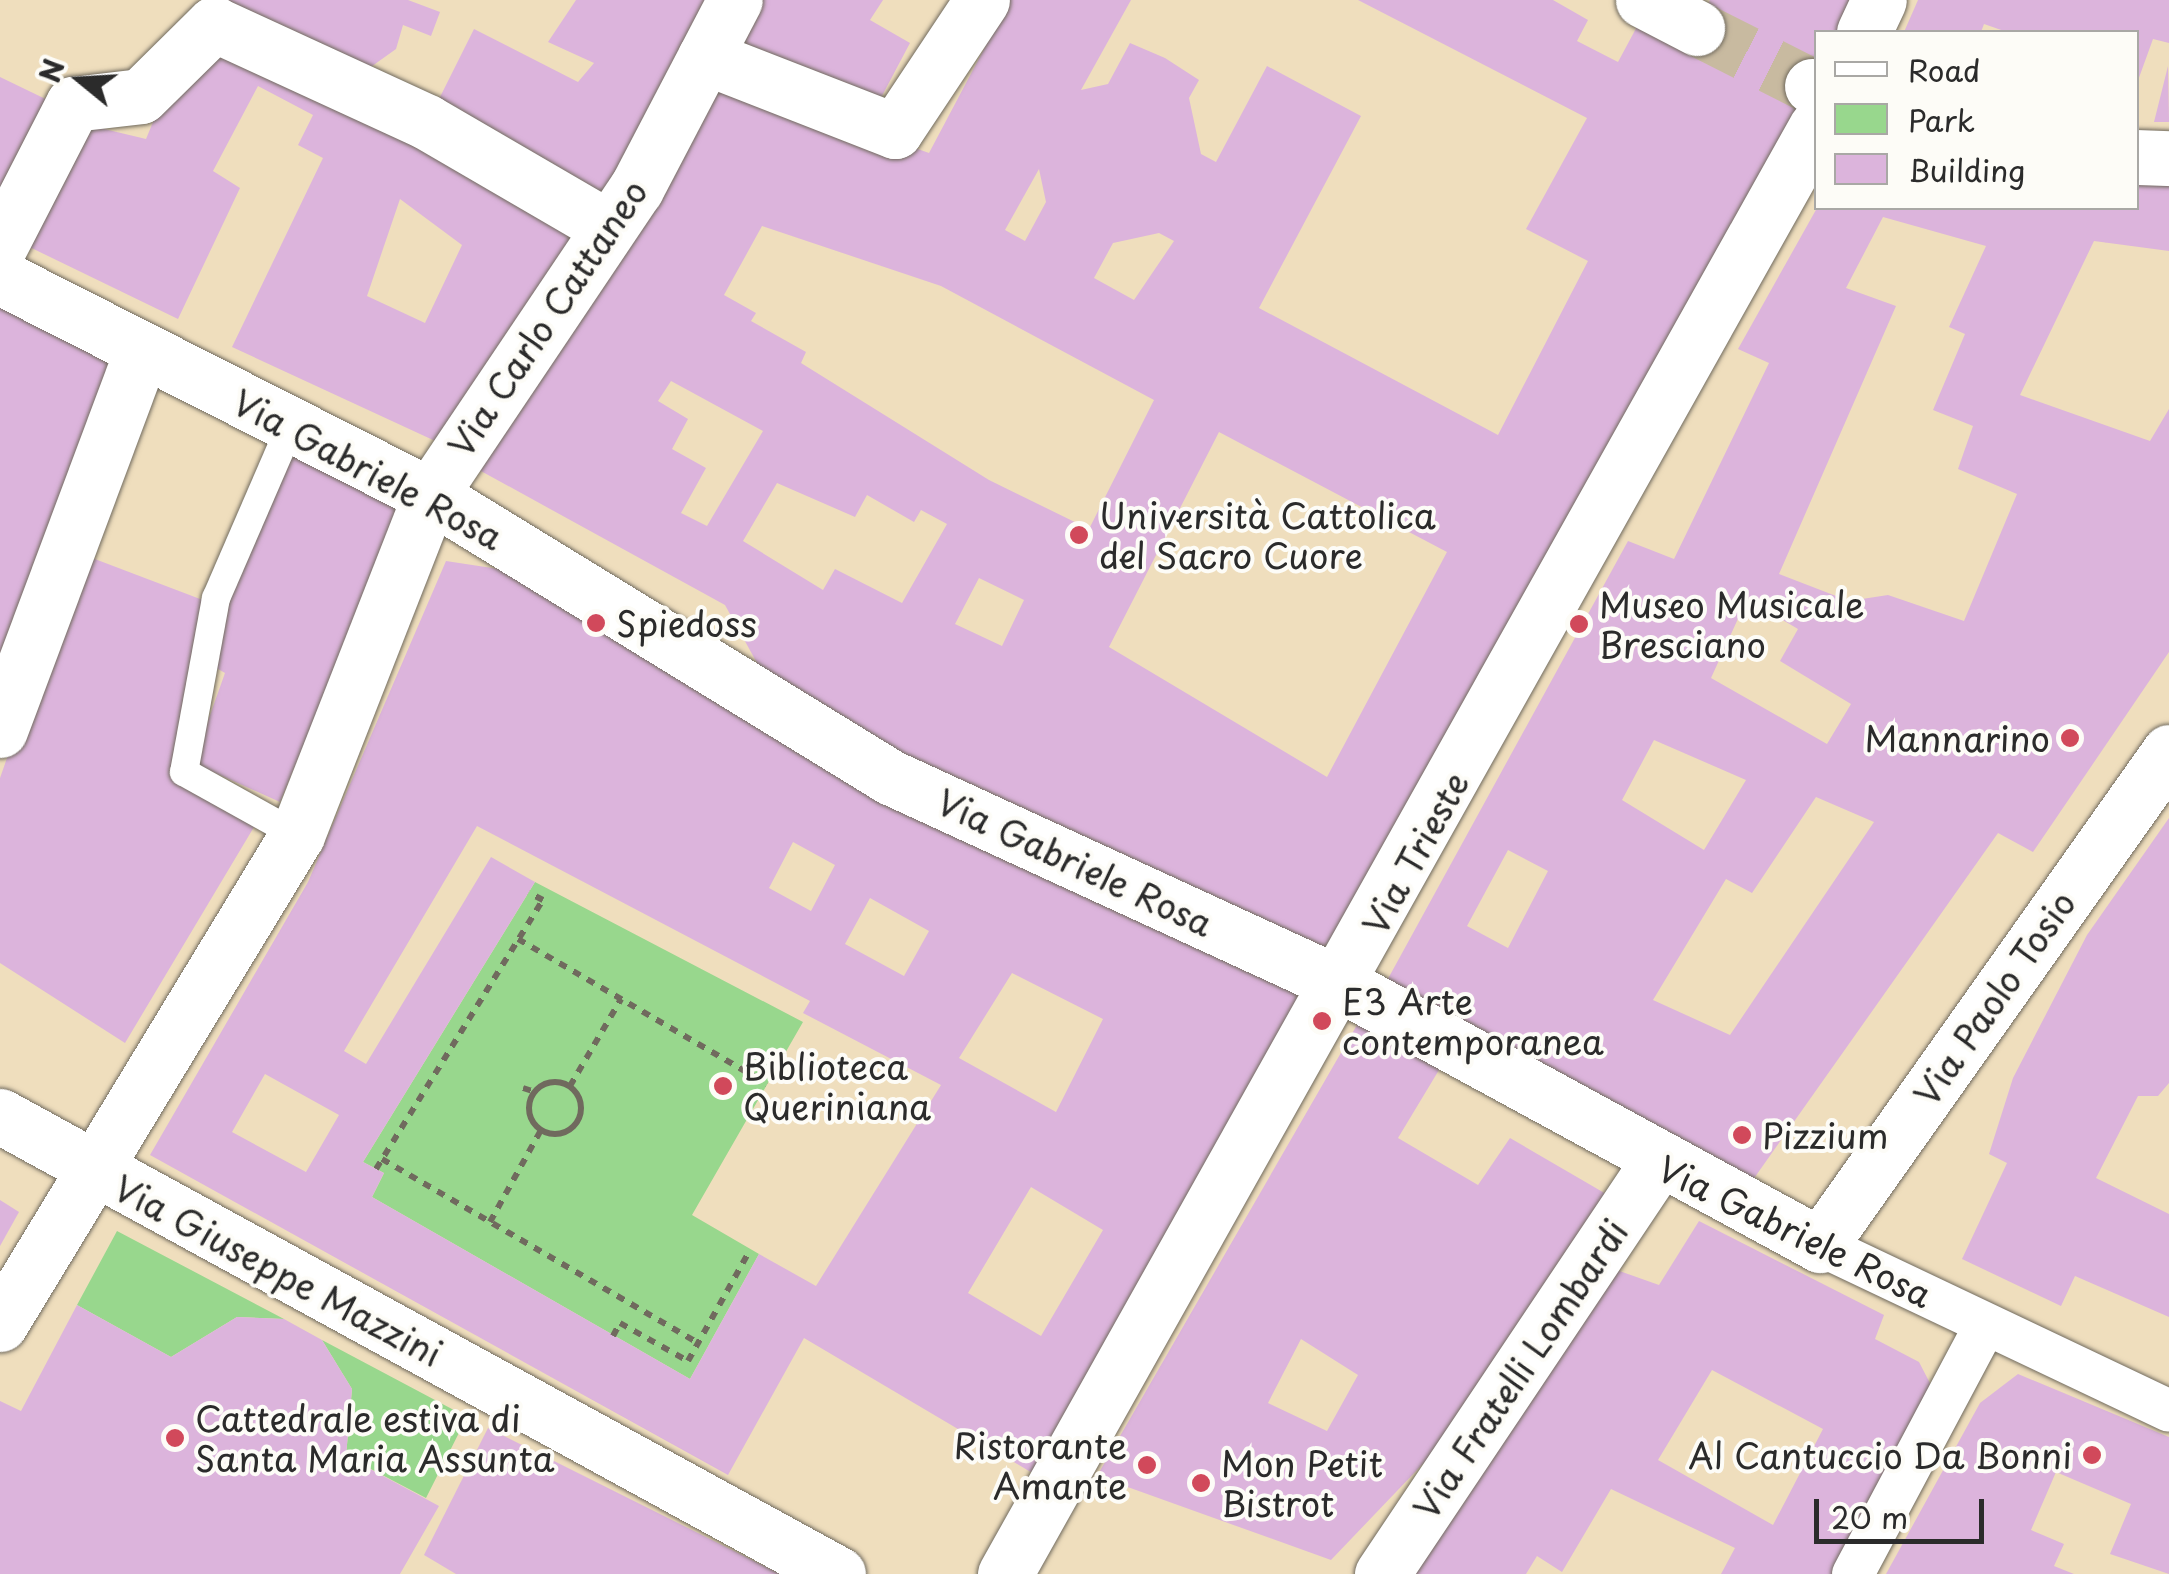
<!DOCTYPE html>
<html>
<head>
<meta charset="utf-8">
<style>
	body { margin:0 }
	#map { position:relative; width:2169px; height:1574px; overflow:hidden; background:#efdebd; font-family:"Playpen Sans",sans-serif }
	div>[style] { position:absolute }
	.green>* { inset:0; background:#98d78d }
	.building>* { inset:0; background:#dcb4dc }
	.minor-tunnel>* { height:55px; margin-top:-27.5px; transform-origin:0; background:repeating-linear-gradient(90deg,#c8baa0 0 55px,transparent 0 83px) }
	.path>* { height:6px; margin-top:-3px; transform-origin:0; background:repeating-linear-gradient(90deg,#706a5e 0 8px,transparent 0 16px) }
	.path>.ring { margin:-3px; padding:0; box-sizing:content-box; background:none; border:6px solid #706a5e; border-radius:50% }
	.roads { filter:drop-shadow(0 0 2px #706a5e) drop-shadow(0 0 2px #706a5e) }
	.service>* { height:28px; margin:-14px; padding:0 14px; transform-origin:14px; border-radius:14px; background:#fff }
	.pedestrian>* { height:42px; margin:-21px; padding:0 21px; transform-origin:21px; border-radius:21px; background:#fff }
	.minor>* { height:55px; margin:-27.5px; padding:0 27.5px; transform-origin:27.5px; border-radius:27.5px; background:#fff }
	.dots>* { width:28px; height:28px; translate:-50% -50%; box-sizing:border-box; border:5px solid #fdfcf7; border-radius:50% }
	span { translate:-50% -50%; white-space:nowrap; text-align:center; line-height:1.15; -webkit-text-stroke:8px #fdfcf7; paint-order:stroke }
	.street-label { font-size:35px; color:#2b2b2b }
	.poi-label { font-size:35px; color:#2b2b2b }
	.left { translate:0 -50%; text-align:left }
	.right { translate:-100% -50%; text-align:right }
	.legend { position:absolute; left:1814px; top:30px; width:325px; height:180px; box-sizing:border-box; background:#fdfcf7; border:2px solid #a9a8a5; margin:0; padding:12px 18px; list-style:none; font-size:30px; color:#2b2b2b }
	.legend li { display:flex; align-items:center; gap:20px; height:50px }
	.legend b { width:50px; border:2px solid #a9a8a5 }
	.north { position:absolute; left:30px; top:30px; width:100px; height:100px; -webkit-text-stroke:8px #fdfcf7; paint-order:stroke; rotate:288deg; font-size:28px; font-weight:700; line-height:40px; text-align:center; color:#2b2b2b }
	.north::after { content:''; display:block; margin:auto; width:35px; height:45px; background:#2b2b2b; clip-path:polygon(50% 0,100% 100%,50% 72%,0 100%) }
	.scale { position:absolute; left:1814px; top:1499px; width:170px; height:45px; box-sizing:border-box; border:5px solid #2b2b2b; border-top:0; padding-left:12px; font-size:30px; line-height:35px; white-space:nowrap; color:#2b2b2b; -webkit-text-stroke:8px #fdfcf7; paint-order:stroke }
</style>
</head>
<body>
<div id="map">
	<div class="green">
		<i style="clip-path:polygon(535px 882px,803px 1022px,692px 1215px,759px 1254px,690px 1379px,372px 1197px,384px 1173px,363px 1162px)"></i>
		<i style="clip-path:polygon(117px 1231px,284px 1319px,237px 1317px,171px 1357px,77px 1305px)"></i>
		<i style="clip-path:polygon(322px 1340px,467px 1417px,426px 1498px,346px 1456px,352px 1389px)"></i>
	</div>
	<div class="building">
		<i style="clip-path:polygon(208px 0,408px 0,440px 12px,431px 36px,403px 25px,396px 49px,354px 79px)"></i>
		<i style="clip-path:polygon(576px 0,720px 0,605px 214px,433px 111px,474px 29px,578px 82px,594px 63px,548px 42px)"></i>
		<i style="clip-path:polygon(753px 0,883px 0,870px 20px,910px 43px,875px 109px,729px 51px)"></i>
		<i style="clip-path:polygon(evenodd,1010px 0,1131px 0,1081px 90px,1108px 84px,1130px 43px,1165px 58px,1199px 80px,1189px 98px,1201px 154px,1216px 162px,1267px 66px,1361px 116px,1259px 308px,1498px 435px,1588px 261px,1526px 229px,1587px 118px,1358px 0,1553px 0,1588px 20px,1577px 41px,1618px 62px,1640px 21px,1702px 19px,1710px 0,1852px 0,1837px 32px,1816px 32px,1816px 76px,1321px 964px,903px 763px,762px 672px,725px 605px,470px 465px,711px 76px,929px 153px,1010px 0,1039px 169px,1046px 202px,1025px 241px,1005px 230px,1039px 169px,1010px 0,762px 226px,941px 286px,1154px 400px,1089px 529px,989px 480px,801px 363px,806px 352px,751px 321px,756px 313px,724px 295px,762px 226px,1010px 0,1159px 233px,1174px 241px,1134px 300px,1094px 278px,1113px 243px,1159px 233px,1010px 0,671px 381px,763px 431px,707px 526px,681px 513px,706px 468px,672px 449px,688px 419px,658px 401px,671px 381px,1010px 0,1219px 432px,1447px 552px,1327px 777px,1109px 647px,1219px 432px,1010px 0,777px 483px,855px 517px,867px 495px,914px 522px,921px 510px,947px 524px,902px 603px,835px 569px,823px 590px,743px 541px,777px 483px,1010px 0,979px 578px,1024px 600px,1002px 646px,955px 624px,979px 578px)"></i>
		<i style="clip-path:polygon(1918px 0,2169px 0,2169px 43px,2153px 39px,2136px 86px,2136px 32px,2007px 32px,1984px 24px,1981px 32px,1904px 32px)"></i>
		<i style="clip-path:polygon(evenodd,223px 43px,593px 229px,446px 446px,232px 347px,323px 158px,298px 145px,313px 115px,258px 86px,213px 171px,240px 188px,178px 319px,15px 240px,75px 122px,146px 139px,170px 81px,223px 43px,400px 199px,462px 245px,425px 323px,367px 296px,400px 199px)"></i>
		<i style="clip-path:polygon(2168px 66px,2169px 122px,2154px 122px)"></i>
		<i style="clip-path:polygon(0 77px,60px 106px,0 223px)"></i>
		<i style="clip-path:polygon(evenodd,2169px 180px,2169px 251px,2094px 241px,2020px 395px,2150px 441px,2169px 409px,2169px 652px,2033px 852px,1998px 833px,1750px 1184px,1384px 986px,1628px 541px,1674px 559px,1769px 363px,1738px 349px,1817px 208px,2136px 208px,2136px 181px,2169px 180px,1883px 217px,1986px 246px,1949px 327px,1965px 334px,1933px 410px,1973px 426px,1958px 469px,2017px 494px,1964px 621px,1888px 595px,1849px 601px,1779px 574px,1896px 306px,1846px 288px,1883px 217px,2169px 180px,1747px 599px,1798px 629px,1780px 661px,1851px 704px,1827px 744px,1711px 678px,1747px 599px,2169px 180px,1654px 740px,1746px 780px,1704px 850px,1622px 800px,1654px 740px,2169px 180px,1816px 797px,1874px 822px,1730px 1035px,1653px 1000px,1726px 879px,1752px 893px,1816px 797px,2169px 180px,1508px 850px,1548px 871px,1508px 948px,1467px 926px,1508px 850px)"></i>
		<i style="clip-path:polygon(0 307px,123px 368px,0 668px)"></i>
		<i style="clip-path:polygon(293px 441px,407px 497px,280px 802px,193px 763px,225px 673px,211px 665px,222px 604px)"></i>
		<i style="clip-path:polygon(79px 553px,208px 602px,170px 776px,254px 827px,125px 1043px,0 963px,0 778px)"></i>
		<i style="clip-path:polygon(evenodd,446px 561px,519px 572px,1306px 995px,1034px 1474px,804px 1338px,728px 1475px,150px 1155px,308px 882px,446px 561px,477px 826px,810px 1001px,803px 1013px,941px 1085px,816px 1286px,759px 1254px,690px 1379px,372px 1197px,384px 1173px,363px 1162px,535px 882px,491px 857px,366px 1064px,344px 1051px,477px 826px,446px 561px,793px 842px,835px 865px,811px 911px,769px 888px,793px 842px,446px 561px,870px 898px,929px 931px,904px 976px,845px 944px,870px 898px,446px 561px,1012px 973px,1103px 1019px,1056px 1112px,959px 1058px,1012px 973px,446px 561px,265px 1074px,339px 1115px,306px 1172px,232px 1132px,265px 1074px,446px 561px,1031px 1187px,1103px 1230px,1041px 1336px,968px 1293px,1031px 1187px)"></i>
		<i style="clip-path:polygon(2169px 818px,2169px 1083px,2158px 1096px,2138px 1096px,2096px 1178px,2169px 1214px,2169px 1317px,2075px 1276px,2061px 1306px,1962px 1259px,2007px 1163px,1989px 1154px,2013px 1078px,2087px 935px)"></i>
		<i style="clip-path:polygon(evenodd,1361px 1018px,1442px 1065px,1398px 1138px,1478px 1185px,1510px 1138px,1613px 1198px,1461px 1424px,1331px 1560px,1097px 1476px,1361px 1018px,1301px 1339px,1358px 1375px,1327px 1431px,1268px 1403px,1301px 1339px)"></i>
		<i style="clip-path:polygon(0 1200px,19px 1212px,0 1246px)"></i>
		<i style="clip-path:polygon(evenodd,1699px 1221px,1884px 1315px,1875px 1339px,1919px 1362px,1932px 1387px,1832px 1574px,1721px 1574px,1735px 1548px,1611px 1489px,1562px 1572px,1537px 1556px,1526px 1574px,1413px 1574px,1611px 1268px,1659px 1285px,1699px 1221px,1712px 1370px,1823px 1429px,1773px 1525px,1658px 1460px,1712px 1370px)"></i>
		<i style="clip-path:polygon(77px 1305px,171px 1357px,237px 1317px,284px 1319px,322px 1340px,352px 1389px,346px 1456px,439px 1506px,400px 1574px,0 1574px,0 1401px,21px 1411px)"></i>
		<i style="clip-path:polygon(2018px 1374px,2169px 1437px,2169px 1574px,2110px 1554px,2131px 1504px,2056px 1472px,2031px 1530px,2064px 1544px,2054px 1566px,2074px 1574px,1886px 1574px,1980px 1403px)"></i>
		<i style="clip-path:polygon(488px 1428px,780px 1574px,456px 1574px,424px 1555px)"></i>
	</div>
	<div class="minor-tunnel">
		<i style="left:1697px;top:28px;width:129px;rotate:26.8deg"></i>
	</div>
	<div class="path">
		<i style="left:518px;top:939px;width:288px;rotate:30.2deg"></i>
		<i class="ring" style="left:529px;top:1082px;width:46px;height:46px"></i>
		<i style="left:570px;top:1086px;width:101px;rotate:-59.6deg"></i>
		<i style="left:523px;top:1088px;width:13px;rotate:18deg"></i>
		<i style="left:382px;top:1159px;width:366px;rotate:30.2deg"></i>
		<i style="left:376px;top:1169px;width:317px;rotate:-58.2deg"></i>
		<i style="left:543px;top:900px;width:16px;rotate:-153deg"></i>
		<i style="left:490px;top:1222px;width:105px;rotate:-61deg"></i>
		<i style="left:613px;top:1336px;width:15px;rotate:-62deg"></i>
		<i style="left:620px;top:1323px;width:78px;rotate:29.2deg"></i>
		<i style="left:688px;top:1361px;width:127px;rotate:-60.8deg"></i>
	</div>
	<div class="roads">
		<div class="service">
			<i style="left:291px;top:425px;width:189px;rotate:113.4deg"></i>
			<i style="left:216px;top:598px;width:177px;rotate:100.4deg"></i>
			<i style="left:184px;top:772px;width:129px;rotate:29.1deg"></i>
		</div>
		<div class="pedestrian">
			<i style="left:1820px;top:1245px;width:386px;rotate:25.4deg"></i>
			<i style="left:1853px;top:1574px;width:281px;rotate:-62deg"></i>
		</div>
		<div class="minor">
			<i style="left:1643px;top:0;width:61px;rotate:27.4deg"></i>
			<i style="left:1864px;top:32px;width:35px;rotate:-65deg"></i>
			<i style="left:705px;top:57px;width:204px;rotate:21.3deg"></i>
			<i style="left:895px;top:131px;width:157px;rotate:-56.4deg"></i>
			<i style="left:1812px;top:86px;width:4px;rotate:14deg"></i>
			<i style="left:2136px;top:157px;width:33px;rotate:2deg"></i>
			<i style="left:0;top:246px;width:160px;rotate:-62.8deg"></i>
			<i style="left:73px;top:104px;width:68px;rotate:-6.7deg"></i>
			<i style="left:141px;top:96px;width:103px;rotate:-44.6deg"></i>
			<i style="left:214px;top:24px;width:234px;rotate:24.7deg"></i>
			<i style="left:427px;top:122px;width:207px;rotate:30.2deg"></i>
			<i style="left:0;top:277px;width:482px;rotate:26.9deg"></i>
			<i style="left:430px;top:495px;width:540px;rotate:31.51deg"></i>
			<i style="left:890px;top:777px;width:498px;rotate:24.7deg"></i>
			<i style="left:1342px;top:985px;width:544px;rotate:28.54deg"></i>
			<i style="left:1820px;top:1245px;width:604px;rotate:-54.7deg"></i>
			<i style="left:0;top:730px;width:406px;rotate:-69.5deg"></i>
			<i style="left:0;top:1116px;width:955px;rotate:28.66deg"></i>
			<i style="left:0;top:1324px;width:572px;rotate:-58.73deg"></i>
			<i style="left:297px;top:835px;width:365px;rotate:-68.6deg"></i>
			<i style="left:430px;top:495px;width:369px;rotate:-56.1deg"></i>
			<i style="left:636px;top:189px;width:213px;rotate:-62.4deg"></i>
			<i style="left:1005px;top:1574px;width:1659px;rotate:-60.73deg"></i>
			<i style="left:1382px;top:1574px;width:493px;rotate:-56.2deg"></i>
		</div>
	</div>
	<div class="dots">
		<i style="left:1079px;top:535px;background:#d1495b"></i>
		<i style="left:596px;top:623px;background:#d1495b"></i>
		<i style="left:1579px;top:624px;background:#d1495b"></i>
		<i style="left:2070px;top:738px;background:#d1495b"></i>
		<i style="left:1322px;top:1021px;background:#d1495b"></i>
		<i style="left:723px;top:1086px;background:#d1495b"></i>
		<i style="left:1742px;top:1135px;background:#d1495b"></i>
		<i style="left:175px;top:1438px;background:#d1495b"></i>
		<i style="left:2092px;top:1455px;background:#d1495b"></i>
		<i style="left:1147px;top:1465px;background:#d1495b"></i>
		<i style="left:1201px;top:1483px;background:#d1495b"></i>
	</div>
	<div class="street-label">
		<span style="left:547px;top:318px;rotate:-56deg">Via Carlo Cattaneo</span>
		<span style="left:368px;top:469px;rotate:28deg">Via Gabriele Rosa</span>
		<span style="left:1415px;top:853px;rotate:-61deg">Via Trieste</span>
		<span style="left:1075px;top:862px;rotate:25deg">Via Gabriele Rosa</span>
		<span style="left:1994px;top:998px;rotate:-55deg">Via Paolo Tosio</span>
		<span style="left:1795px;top:1231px;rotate:26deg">Via Gabriele Rosa</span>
		<span style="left:278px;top:1270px;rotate:28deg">Via Giuseppe Mazzini</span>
		<span style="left:1520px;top:1369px;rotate:-56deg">Via Fratelli Lombardi</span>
	</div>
	<div class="poi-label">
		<span class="left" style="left:1099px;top:535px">Università Cattolica<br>del Sacro Cuore</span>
		<span class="left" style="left:1599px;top:624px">Museo Musicale<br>Bresciano</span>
		<span class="left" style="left:616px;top:623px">Spiedoss</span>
		<span class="right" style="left:2050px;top:738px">Mannarino</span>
		<span class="left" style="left:1342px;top:1021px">E3 Arte<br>contemporanea</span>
		<span class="left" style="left:743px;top:1086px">Biblioteca<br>Queriniana</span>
		<span class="left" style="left:1762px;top:1135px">Pizzium</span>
		<span class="left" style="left:195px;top:1438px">Cattedrale estiva di<br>Santa Maria Assunta</span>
		<span class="right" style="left:1127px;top:1465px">Ristorante<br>Amante</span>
		<span class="right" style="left:2072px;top:1455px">Al Cantuccio Da Bonni</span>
		<span class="left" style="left:1221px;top:1483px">Mon Petit<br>Bistrot</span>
	</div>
	<ul class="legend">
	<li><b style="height:12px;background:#fff"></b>Road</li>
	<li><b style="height:28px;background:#98d78d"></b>Park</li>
	<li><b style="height:28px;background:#dcb4dc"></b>Building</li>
	</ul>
	<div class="north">N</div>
	<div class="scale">20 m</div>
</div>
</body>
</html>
